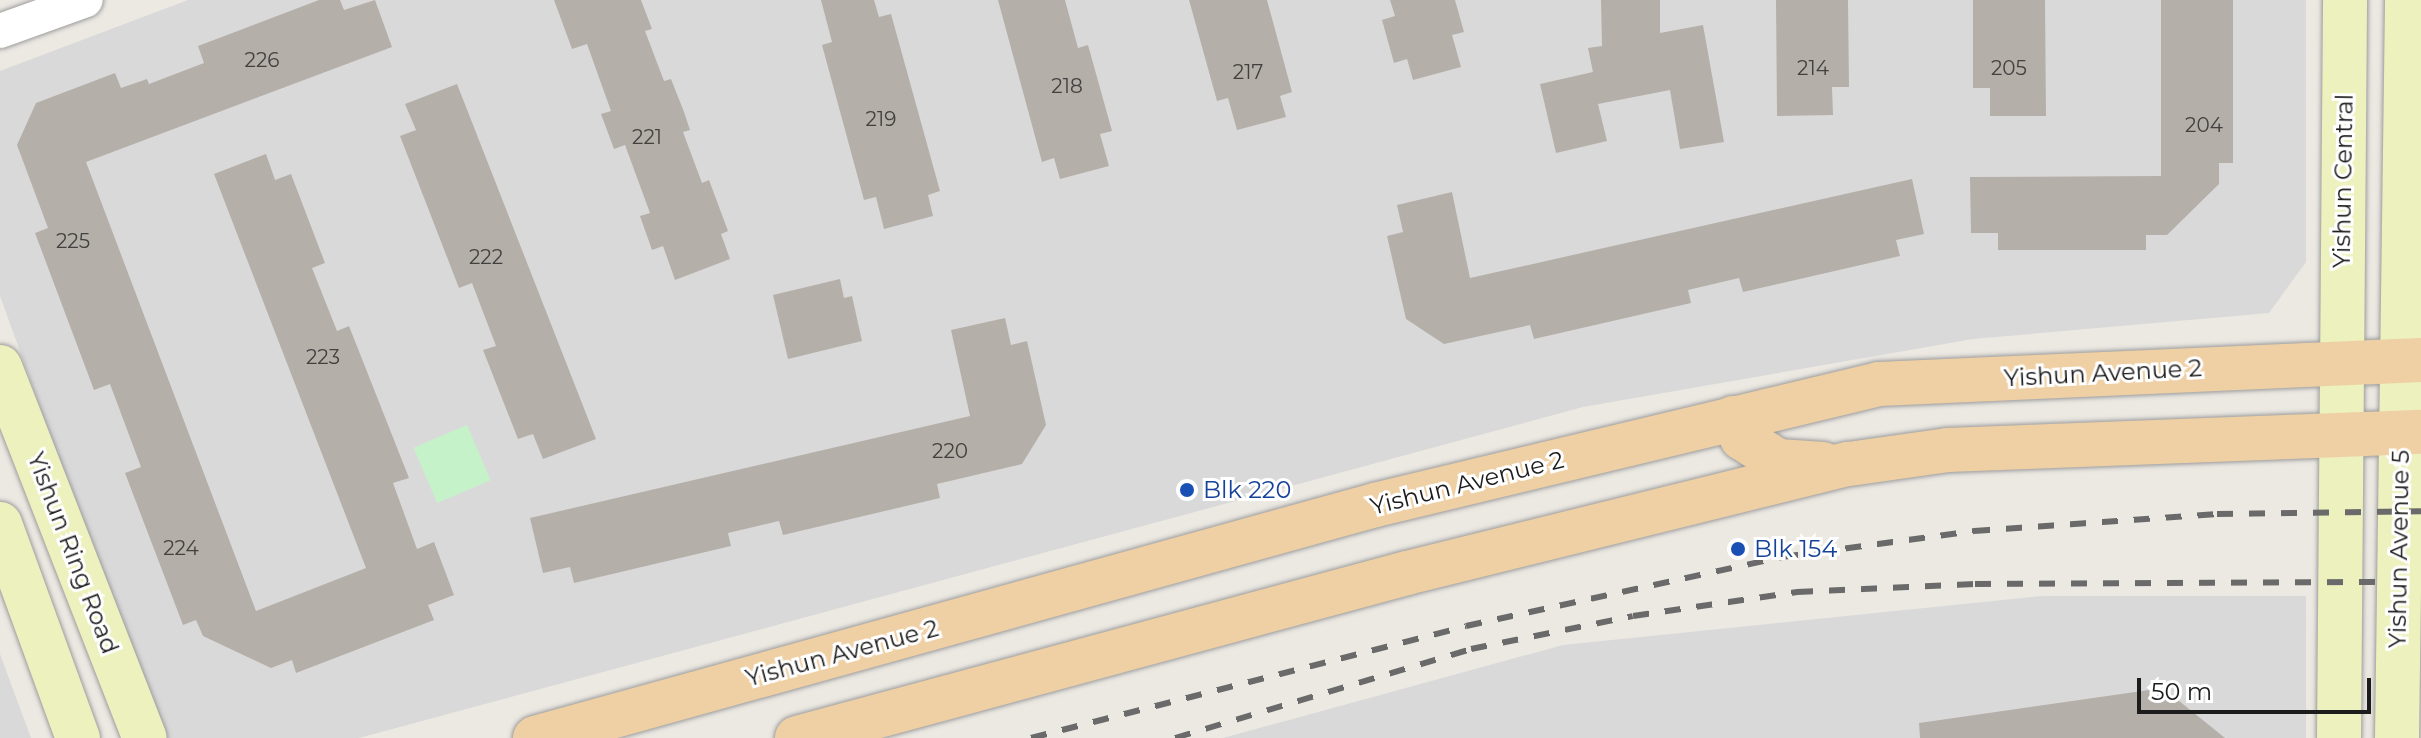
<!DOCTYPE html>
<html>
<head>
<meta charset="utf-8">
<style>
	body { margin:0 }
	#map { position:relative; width:2421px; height:738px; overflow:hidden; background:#ece9e3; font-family:Montserrat,sans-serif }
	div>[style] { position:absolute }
	.residential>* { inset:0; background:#dad9d9 }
	.park>* { inset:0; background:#c5f2c9; transform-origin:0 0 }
	.building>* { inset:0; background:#b5afa9 }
	.roads { filter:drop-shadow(0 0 2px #9d9d9d) drop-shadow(0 0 2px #9d9d9d) }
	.minor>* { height:34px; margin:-17px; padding:0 17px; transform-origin:17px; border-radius:17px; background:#fff }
	.secondary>* { height:44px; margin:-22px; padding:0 22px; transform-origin:22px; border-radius:22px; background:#edf1bd }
	.primary>* { height:44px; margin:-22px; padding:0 22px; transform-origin:22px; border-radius:22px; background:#efd0a5 }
	.rail>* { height:6px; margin-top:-3px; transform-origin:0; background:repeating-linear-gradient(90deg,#6a6a6a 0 16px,transparent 0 32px) }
	.dots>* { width:22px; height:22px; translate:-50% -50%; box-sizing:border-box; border:4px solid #fff; border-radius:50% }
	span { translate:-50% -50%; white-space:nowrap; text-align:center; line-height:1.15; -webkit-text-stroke:6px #fff; paint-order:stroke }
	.number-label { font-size:20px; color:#42413f }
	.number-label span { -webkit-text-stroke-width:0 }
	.street-label { font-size:24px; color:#1c1c1c }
	.transit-label { font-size:24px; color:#164399 }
	.left { translate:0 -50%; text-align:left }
	.scale { position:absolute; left:2137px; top:678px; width:234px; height:36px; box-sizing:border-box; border:4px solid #1c1c1c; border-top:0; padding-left:10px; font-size:24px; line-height:28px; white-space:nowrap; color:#1c1c1c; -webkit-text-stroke:6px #fff; paint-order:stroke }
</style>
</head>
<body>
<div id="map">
	<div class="residential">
		<i style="clip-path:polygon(188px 0,2306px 0,2306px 262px,2269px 313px,1973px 339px,1583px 407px,359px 738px,160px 738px,0 296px,0 71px)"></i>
		<i style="clip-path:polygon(2042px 596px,2306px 596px,2306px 738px,1223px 738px,1563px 645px)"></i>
		<i style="clip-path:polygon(0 654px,31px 738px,0 738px)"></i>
	</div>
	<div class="park">
		<i style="left:467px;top:425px;width:60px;height:58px;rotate:67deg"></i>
	</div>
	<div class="building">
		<i style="clip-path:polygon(319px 0,340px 0,344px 10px,375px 0,392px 47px,86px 162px,256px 611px,366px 568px,214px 174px,266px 154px,275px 180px,291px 174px,325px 263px,312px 268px,337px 331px,349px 326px,409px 478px,393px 483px,417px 549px,434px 542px,454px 595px,428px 605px,434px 620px,296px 673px,292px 660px,271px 668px,203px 636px,196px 620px,183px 625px,125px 473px,141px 467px,110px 384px,94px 390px,35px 233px,48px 228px,17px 145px,36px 103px,115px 73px,121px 88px,147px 79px,149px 84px,204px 63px,198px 46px)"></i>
		<i style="clip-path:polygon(554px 0,641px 0,652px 29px,645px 31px,664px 81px,671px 79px,684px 112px,690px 130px,683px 132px,702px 183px,709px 180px,728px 231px,721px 234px,730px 259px,675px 280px,663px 246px,652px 250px,640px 216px,650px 213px,625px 145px,614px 149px,601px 114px,611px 111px,587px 44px,572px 49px)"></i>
		<i style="clip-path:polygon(821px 0,874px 0,879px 17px,891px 14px,940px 191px,928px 195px,933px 216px,884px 229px,876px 197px,864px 200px,822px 45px,832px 42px)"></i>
		<i style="clip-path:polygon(998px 0,1065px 0,1078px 48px,1088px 45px,1112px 131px,1100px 134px,1109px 166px,1060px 179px,1054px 158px,1042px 162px)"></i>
		<i style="clip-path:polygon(1189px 0,1267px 0,1292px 92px,1280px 96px,1286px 117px,1237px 130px,1228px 98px,1217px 101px)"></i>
		<i style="clip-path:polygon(1390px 0,1455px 0,1464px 32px,1452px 35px,1461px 67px,1413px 80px,1407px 59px,1394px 63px,1382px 20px,1395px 16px)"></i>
		<i style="clip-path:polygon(1601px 0,1660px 0,1660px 33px,1703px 25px,1724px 142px,1680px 149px,1670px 90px,1598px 104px,1607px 141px,1556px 153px,1540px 84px,1593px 72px,1588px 48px,1602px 46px)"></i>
		<i style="clip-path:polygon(1776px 0,1848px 0,1849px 87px,1832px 87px,1833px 115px,1777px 116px)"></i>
		<i style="clip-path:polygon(1973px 0,2045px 0,2046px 116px,1990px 116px,1990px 88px,1973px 88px)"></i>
		<i style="clip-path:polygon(2161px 0,2233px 0,2233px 163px,2219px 163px,2219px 184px,2167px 235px,2146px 235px,2146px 250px,1998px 250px,1998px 233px,1971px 233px,1970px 177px,2161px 176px)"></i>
		<i style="clip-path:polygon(457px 84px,596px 439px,543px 459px,533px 434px,518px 439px,483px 350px,496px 346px,472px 283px,459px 288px,400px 136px,416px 130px,405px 104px)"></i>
		<i style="clip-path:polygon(1912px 179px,1924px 234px,1896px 240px,1900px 256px,1743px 292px,1739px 278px,1688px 290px,1691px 303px,1534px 339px,1530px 325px,1444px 344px,1406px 319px,1387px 236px,1403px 232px,1397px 205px,1452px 192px,1470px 278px)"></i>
		<i style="clip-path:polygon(840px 279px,844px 298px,852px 296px,862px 341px,788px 359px,773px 295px)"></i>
		<i style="clip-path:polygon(1005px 318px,1011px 345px,1027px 341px,1046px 425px,1022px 464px,937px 484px,940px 498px,783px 535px,779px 521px,728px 533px,731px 546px,574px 583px,570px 567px,543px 573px,530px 518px,970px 416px,951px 330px)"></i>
		<i style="clip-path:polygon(2163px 688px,2225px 738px,1920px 738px,1919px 723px)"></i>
	</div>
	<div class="roads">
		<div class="minor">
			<i style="left:0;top:31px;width:91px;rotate:-19.8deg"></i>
		</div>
		<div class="secondary">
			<i style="left:0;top:367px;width:398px;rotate:68.7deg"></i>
			<i style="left:0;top:524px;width:228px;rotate:70deg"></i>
			<i style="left:2339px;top:738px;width:738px;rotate:-89.53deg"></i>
			<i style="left:2397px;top:738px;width:738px;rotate:-89.22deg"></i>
		</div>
		<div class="primary">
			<i style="left:1733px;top:418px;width:22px;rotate:66deg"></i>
			<i style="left:1742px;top:438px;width:43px;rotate:32.6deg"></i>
			<i style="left:1778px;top:461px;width:45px;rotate:3.8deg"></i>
			<i style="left:535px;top:738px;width:872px;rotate:-15.5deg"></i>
			<i style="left:1375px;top:505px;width:518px;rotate:-13.5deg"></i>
			<i style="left:1879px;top:384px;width:543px;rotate:-2.54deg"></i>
			<i style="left:797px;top:738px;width:632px;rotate:-15.14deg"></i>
			<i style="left:1407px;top:573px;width:455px;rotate:-13.9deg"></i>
			<i style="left:1849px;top:464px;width:100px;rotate:-8deg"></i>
			<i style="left:1948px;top:450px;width:473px;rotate:-2.2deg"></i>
		</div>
	</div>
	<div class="rail">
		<i style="left:1031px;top:738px;width:449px;rotate:-14.4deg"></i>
		<i style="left:1466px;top:626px;width:323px;rotate:-12.3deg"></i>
		<i style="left:1782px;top:557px;width:194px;rotate:-7.7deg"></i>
		<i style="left:1974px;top:531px;width:244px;rotate:-4deg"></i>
		<i style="left:2217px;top:514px;width:204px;rotate:-0.8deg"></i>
		<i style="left:1175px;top:738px;width:309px;rotate:-16.7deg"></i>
		<i style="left:1471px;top:649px;width:165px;rotate:-11.5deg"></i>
		<i style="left:1633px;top:616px;width:166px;rotate:-8.3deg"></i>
		<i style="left:1797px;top:592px;width:178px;rotate:-2.6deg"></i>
		<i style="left:1975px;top:584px;width:446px;rotate:-0.3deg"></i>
	</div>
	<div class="dots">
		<i style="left:1187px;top:490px;background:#1a4fb4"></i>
		<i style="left:1738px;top:549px;background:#1a4fb4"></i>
	</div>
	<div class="number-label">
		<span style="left:262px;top:60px">226</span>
		<span style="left:1813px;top:68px">214</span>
		<span style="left:2009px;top:68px">205</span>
		<span style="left:1248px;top:72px">217</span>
		<span style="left:1067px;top:86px">218</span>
		<span style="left:881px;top:119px">219</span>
		<span style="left:2204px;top:125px">204</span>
		<span style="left:647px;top:137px">221</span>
		<span style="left:73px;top:241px">225</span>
		<span style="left:486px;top:257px">222</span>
		<span style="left:323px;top:357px">223</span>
		<span style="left:950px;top:451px">220</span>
		<span style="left:181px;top:548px">224</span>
	</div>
	<div class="street-label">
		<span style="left:2343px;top:181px;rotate:-89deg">Yishun Central</span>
		<span style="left:2103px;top:373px;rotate:-3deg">Yishun Avenue 2</span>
		<span style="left:1467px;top:483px;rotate:-14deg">Yishun Avenue 2</span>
		<span style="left:2399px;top:549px;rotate:-89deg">Yishun Avenue 5</span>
		<span style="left:73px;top:553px;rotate:69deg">Yishun Ring Road</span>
		<span style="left:842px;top:653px;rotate:-15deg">Yishun Avenue 2</span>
	</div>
	<div class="transit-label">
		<span class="left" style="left:1203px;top:490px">Blk 220</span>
		<span class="left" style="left:1754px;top:549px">Blk 154</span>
	</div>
	<div class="scale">50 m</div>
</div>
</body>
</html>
